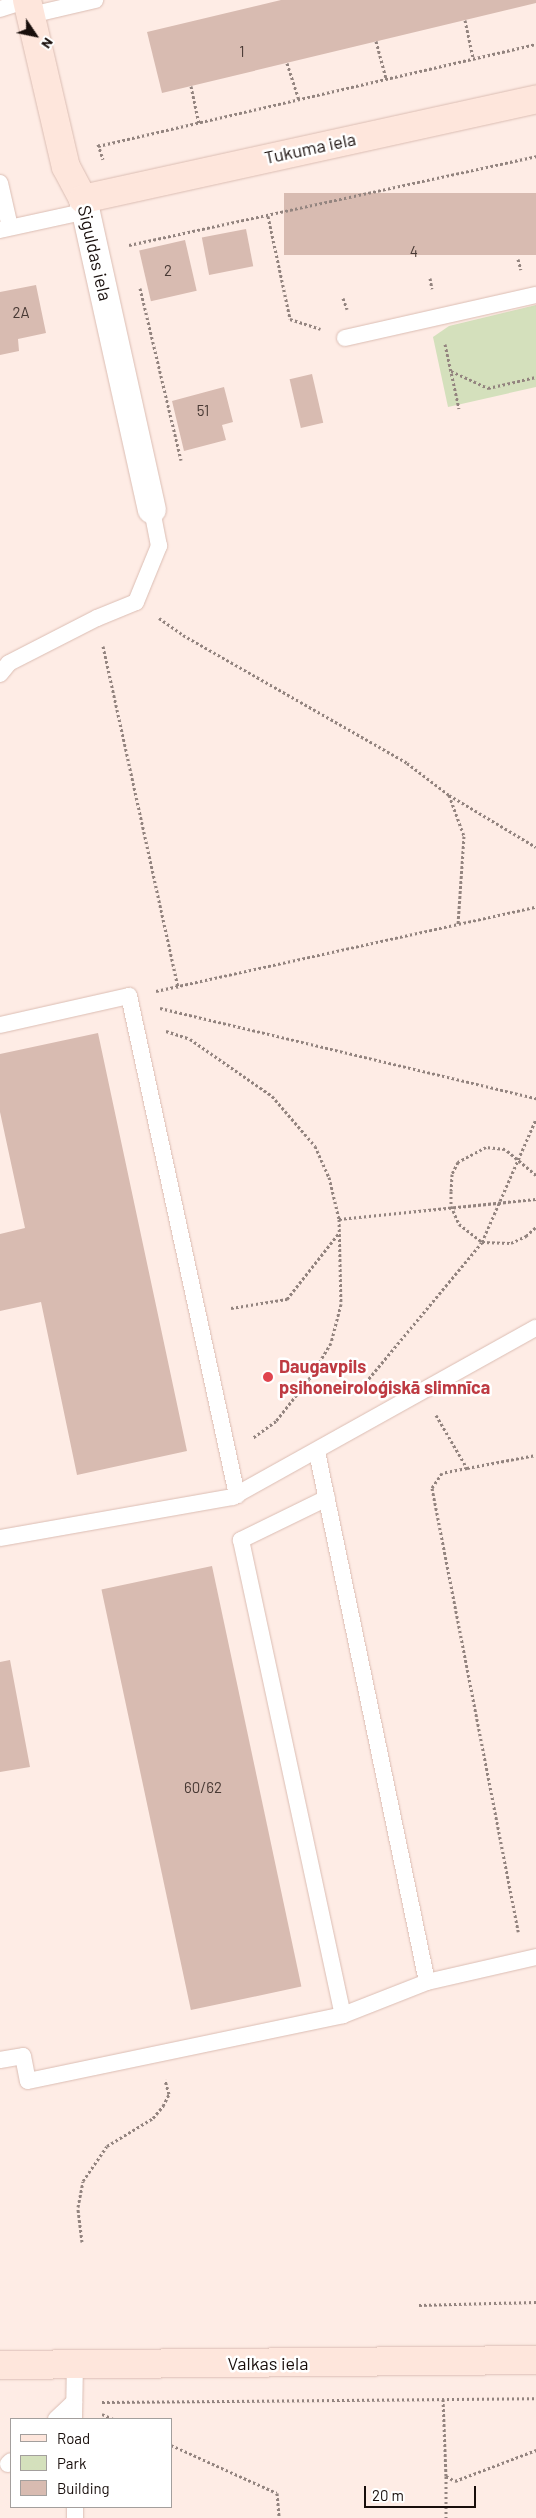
<!DOCTYPE html>
<html>
<head>
<meta charset="utf-8">
<style>
	body { margin:0 }
	#map { position:relative; width:536px; height:2518px; overflow:hidden; background:#feece5; font-family:Barlow,sans-serif }
	div>[style] { position:absolute }
	.green>* { inset:0; background:#d4e0bc }
	.building>* { inset:0; background:#d8bbb1; transform-origin:0 0 }
	.path>* { height:3px; margin-top:-1.5px; transform-origin:0; background:repeating-linear-gradient(90deg,#93847f 0 2.5px,transparent 0 5px) }
	.roads { filter:drop-shadow(0 0 1px #dbbdb3) drop-shadow(0 0 1px #dbbdb3) }
	.lane>* { height:16px; margin:-8px; padding:0 8px; transform-origin:8px; border-radius:8px; background:#fff }
	.street>* { height:28px; margin:-14px; padding:0 14px; transform-origin:14px; border-radius:14px; background:#fff }
	.secondary>* { height:28px; margin:-14px; padding:0 14px; transform-origin:14px; border-radius:14px; background:#fee6dc }
	.dots>* { width:14px; height:14px; translate:-50% -50%; box-sizing:border-box; border:2px solid #fff; border-radius:50% }
	span { translate:-50% -50%; white-space:nowrap; text-align:center; line-height:1.15; -webkit-text-stroke:5px #fff; paint-order:stroke }
	.number-label { font-size:15px; color:#483934 }
	.number-label span { -webkit-text-stroke-width:0 }
	.street-label { font-size:18px; color:#180e0b }
	.health-label { font-size:18px; color:#be3a42; font-weight:700 }
	.left { translate:0 -50%; text-align:left }
	.legend { position:absolute; left:10px; top:2418px; width:162px; height:90px; box-sizing:border-box; background:#fff; border:1px solid #a39f9d; margin:0; padding:6px 9px; list-style:none; font-size:15px; color:#180e0b }
	.legend li { display:flex; align-items:center; gap:10px; height:25px }
	.legend b { width:25px; border:1px solid #a39f9d }
	.north { position:absolute; left:10px; top:10px; width:50px; height:50px; -webkit-text-stroke:4px #fff; paint-order:stroke; rotate:124deg; font-size:14px; font-weight:700; line-height:20px; text-align:center; color:#180e0b }
	.north::after { content:''; display:block; margin:auto; width:18px; height:22px; background:#180e0b; clip-path:polygon(50% 0,100% 100%,50% 72%,0 100%) }
	.scale { position:absolute; left:364px; top:2486px; width:112px; height:22px; box-sizing:border-box; border:2px solid #180e0b; border-top:0; padding-left:6px; font-size:15px; line-height:18px; white-space:nowrap; color:#180e0b; -webkit-text-stroke:4px #fff; paint-order:stroke }
</style>
</head>
<body>
<div id="map">
	<div class="green">
		<i style="clip-path:polygon(536px 305px,536px 387px,448px 407px,433px 337px,449px 326px)"></i>
	</div>
	<div class="building">
		<i style="clip-path:polygon(281px 0,536px 0,536px 3px,162px 93px,147px 32px)"></i>
		<i style="left:536px;top:193px;width:62px;height:252px;rotate:90deg"></i>
		<i style="left:246px;top:229px;width:38px;height:45px;rotate:79deg"></i>
		<i style="left:185px;top:240px;width:52px;height:47px;rotate:77deg"></i>
		<i style="clip-path:polygon(36px 285px,46px 333px,18px 339px,19px 351px,0 355px,0 292px)"></i>
		<i style="left:312px;top:374px;width:50px;height:23px;rotate:77deg"></i>
		<i style="clip-path:polygon(224px 387px,233px 422px,222px 425px,226px 440px,184px 451px,172px 401px)"></i>
		<i style="clip-path:polygon(98px 1033px,187px 1451px,77px 1475px,41px 1302px,0 1311px,0 1234px,25px 1228px,0 1112px,0 1054px)"></i>
		<i style="left:212px;top:1566px;width:430px;height:113px;rotate:78deg"></i>
		<i style="clip-path:polygon(10px 1660px,30px 1767px,0 1772px,0 1662px)"></i>
	</div>
	<div class="path">
		<i style="left:465px;top:20px;width:39px;rotate:78deg"></i>
		<i style="left:376px;top:41px;width:39px;rotate:75deg"></i>
		<i style="left:287px;top:63px;width:39px;rotate:72deg"></i>
		<i style="left:191px;top:86px;width:38px;rotate:78deg"></i>
		<i style="left:98px;top:144px;width:16px;rotate:72deg"></i>
		<i style="left:98px;top:146px;width:450px;rotate:-13.1deg"></i>
		<i style="left:268px;top:216px;width:105px;rotate:77.9deg"></i>
		<i style="left:290px;top:319px;width:32px;rotate:18deg"></i>
		<i style="left:129px;top:245px;width:417px;rotate:-12.3deg"></i>
		<i style="left:518px;top:259px;width:11px;rotate:75deg"></i>
		<i style="left:430px;top:278px;width:11px;rotate:80deg"></i>
		<i style="left:140px;top:288px;width:177px;rotate:76.6deg"></i>
		<i style="left:343px;top:298px;width:12px;rotate:70deg"></i>
		<i style="left:445px;top:344px;width:66px;rotate:77.8deg"></i>
		<i style="left:451px;top:371px;width:41px;rotate:24.7deg"></i>
		<i style="left:488px;top:388px;width:49px;rotate:-12.9deg"></i>
		<i style="left:159px;top:618px;width:29px;rotate:35deg"></i>
		<i style="left:183px;top:635px;width:258px;rotate:29.7deg"></i>
		<i style="left:407px;top:763px;width:53px;rotate:37.3deg"></i>
		<i style="left:449px;top:795px;width:44px;rotate:69.9deg"></i>
		<i style="left:464px;top:836px;width:89px;rotate:93.9deg"></i>
		<i style="left:103px;top:646px;width:350px;rotate:77.6deg"></i>
		<i style="left:449px;top:795px;width:101px;rotate:30.9deg"></i>
		<i style="left:156px;top:991px;width:389px;rotate:-12.5deg"></i>
		<i style="left:160px;top:1008px;width:387px;rotate:13.5deg"></i>
		<i style="left:166px;top:1031px;width:25px;rotate:18deg"></i>
		<i style="left:190px;top:1039px;width:100px;rotate:34.8deg"></i>
		<i style="left:272px;top:1096px;width:66px;rotate:49.3deg"></i>
		<i style="left:315px;top:1146px;width:34px;rotate:66deg"></i>
		<i style="left:329px;top:1177px;width:43px;rotate:76.6deg"></i>
		<i style="left:339px;top:1219px;width:85px;rotate:88.7deg"></i>
		<i style="left:341px;top:1304px;width:40px;rotate:104.4deg"></i>
		<i style="left:331px;top:1343px;width:42px;rotate:121.4deg"></i>
		<i style="left:309px;top:1379px;width:53px;rotate:128.2deg"></i>
		<i style="left:276px;top:1421px;width:29px;rotate:144deg"></i>
		<i style="left:536px;top:1175px;width:40px;rotate:-140deg"></i>
		<i style="left:505px;top:1149px;width:19px;rotate:-174deg"></i>
		<i style="left:486px;top:1147px;width:32px;rotate:152deg"></i>
		<i style="left:458px;top:1162px;width:13px;rotate:117deg"></i>
		<i style="left:452px;top:1174px;width:17px;rotate:93deg"></i>
		<i style="left:451px;top:1191px;width:15px;rotate:90deg"></i>
		<i style="left:451px;top:1206px;width:20px;rotate:66deg"></i>
		<i style="left:459px;top:1224px;width:29px;rotate:38deg"></i>
		<i style="left:482px;top:1242px;width:29px;rotate:2deg"></i>
		<i style="left:511px;top:1243px;width:17px;rotate:-25deg"></i>
		<i style="left:526px;top:1236px;width:13px;rotate:-42deg"></i>
		<i style="left:339px;top:1219px;width:198px;rotate:-5.8deg"></i>
		<i style="left:231px;top:1308px;width:57px;rotate:-9.1deg"></i>
		<i style="left:287px;top:1299px;width:84px;rotate:-51.8deg"></i>
		<i style="left:356px;top:1394px;width:197px;rotate:-50.3deg"></i>
		<i style="left:482px;top:1242px;width:134px;rotate:-66.3deg"></i>
		<i style="left:436px;top:1415px;width:61px;rotate:59.7deg"></i>
		<i style="left:467px;top:1468px;width:70px;rotate:-10.7deg"></i>
		<i style="left:467px;top:1468px;width:25px;rotate:169deg"></i>
		<i style="left:442px;top:1473px;width:18px;rotate:124deg"></i>
		<i style="left:432px;top:1488px;width:452px;rotate:79deg"></i>
		<i style="left:82px;top:2242px;width:35px;rotate:-97deg"></i>
		<i style="left:78px;top:2207px;width:26px;rotate:-79deg"></i>
		<i style="left:83px;top:2181px;width:42px;rotate:-55.6deg"></i>
		<i style="left:107px;top:2146px;width:54px;rotate:-31.3deg"></i>
		<i style="left:153px;top:2118px;width:16px;rotate:-50deg"></i>
		<i style="left:163px;top:2106px;width:13px;rotate:-63deg"></i>
		<i style="left:169px;top:2094px;width:15px;rotate:-106deg"></i>
		<i style="left:419px;top:2305px;width:117px;rotate:-1.5deg"></i>
		<i style="left:443px;top:2399px;width:77px;rotate:87.8deg"></i>
		<i style="left:446px;top:2476px;width:10px;rotate:29deg"></i>
		<i style="left:455px;top:2481px;width:87px;rotate:-20.9deg"></i>
		<i style="left:102px;top:2402px;width:434px;rotate:-0.5deg"></i>
		<i style="left:102px;top:2414px;width:12px;rotate:24deg"></i>
		<i style="left:171px;top:2445px;width:116px;rotate:24.4deg"></i>
		<i style="left:277px;top:2493px;width:25px;rotate:85deg"></i>
		<i style="left:446px;top:2476px;width:42px;rotate:90deg"></i>
	</div>
	<div class="roads">
		<div class="lane">
			<i style="left:0;top:9px;width:28px;rotate:-18deg"></i>
			<i style="left:31px;top:15px;width:66px;rotate:-13.2deg"></i>
			<i style="left:0;top:183px;width:45px;rotate:77.2deg"></i>
			<i style="left:0;top:230px;width:89px;rotate:-12.3deg"></i>
			<i style="left:345px;top:338px;width:196px;rotate:-12.7deg"></i>
			<i style="left:0;top:674px;width:14px;rotate:-51deg"></i>
			<i style="left:9px;top:663px;width:99px;rotate:-27.1deg"></i>
			<i style="left:97px;top:618px;width:42px;rotate:-22.3deg"></i>
			<i style="left:136px;top:602px;width:61px;rotate:-67.7deg"></i>
			<i style="left:159px;top:546px;width:38px;rotate:-101deg"></i>
			<i style="left:0;top:1025px;width:132px;rotate:-12.7deg"></i>
			<i style="left:129px;top:996px;width:511px;rotate:77.79deg"></i>
			<i style="left:317px;top:1452px;width:541px;rotate:78.27deg"></i>
			<i style="left:327px;top:1498px;width:96px;rotate:154deg"></i>
			<i style="left:241px;top:1540px;width:486px;rotate:77.9deg"></i>
			<i style="left:0;top:1538px;width:236px;rotate:-10deg"></i>
			<i style="left:232px;top:1497px;width:348px;rotate:-29.1deg"></i>
			<i style="left:0;top:2060px;width:23px;rotate:-10deg"></i>
			<i style="left:23px;top:2056px;width:25px;rotate:79deg"></i>
			<i style="left:28px;top:2081px;width:322px;rotate:-11.8deg"></i>
			<i style="left:343px;top:2015px;width:90px;rotate:-21.4deg"></i>
			<i style="left:427px;top:1982px;width:112px;rotate:-12.9deg"></i>
			<i style="left:56px;top:2419px;width:25px;rotate:-43deg"></i>
			<i style="left:74px;top:2419px;width:57px;rotate:-89deg"></i>
			<i style="left:8px;top:2464px;width:4px;rotate:-45deg"></i>
			<i style="left:75px;top:2507px;width:11px;rotate:90deg"></i>
		</div>
		<div class="street">
			<i style="left:83px;top:199px;width:318px;rotate:77.5deg"></i>
		</div>
		<div class="secondary">
			<i style="left:27px;top:0;width:171px;rotate:76.9deg"></i>
			<i style="left:66px;top:167px;width:36px;rotate:62deg"></i>
			<i style="left:83px;top:199px;width:464px;rotate:-12.4deg"></i>
			<i style="left:0;top:2365px;width:536px;rotate:-0.53deg"></i>
		</div>
	</div>
	<div class="dots">
		<i style="left:268px;top:1377px;background:#e0444e"></i>
	</div>
	<div class="number-label">
		<span style="left:242px;top:52px">1</span>
		<span style="left:414px;top:252px">4</span>
		<span style="left:168px;top:271px">2</span>
		<span style="left:21px;top:313px">2A</span>
		<span style="left:203px;top:411px">51</span>
		<span style="left:203px;top:1788px">60/62</span>
	</div>
	<div class="street-label">
		<span style="left:310px;top:148px;rotate:-12deg">Tukuma iela</span>
		<span style="left:95px;top:253px;rotate:77deg">Siguldas iela</span>
		<span style="left:268px;top:2363px">Valkas iela</span>
	</div>
	<div class="health-label">
		<span class="left" style="left:279px;top:1377px">Daugavpils<br>psihoneiroloģiskā slimnīca</span>
	</div>
	<ul class="legend">
	<li><b style="height:6px;background:#fee6dc"></b>Road</li>
	<li><b style="height:14px;background:#d4e0bc"></b>Park</li>
	<li><b style="height:14px;background:#d8bbb1"></b>Building</li>
	</ul>
	<div class="north">N</div>
	<div class="scale">20 m</div>
</div>
</body>
</html>
